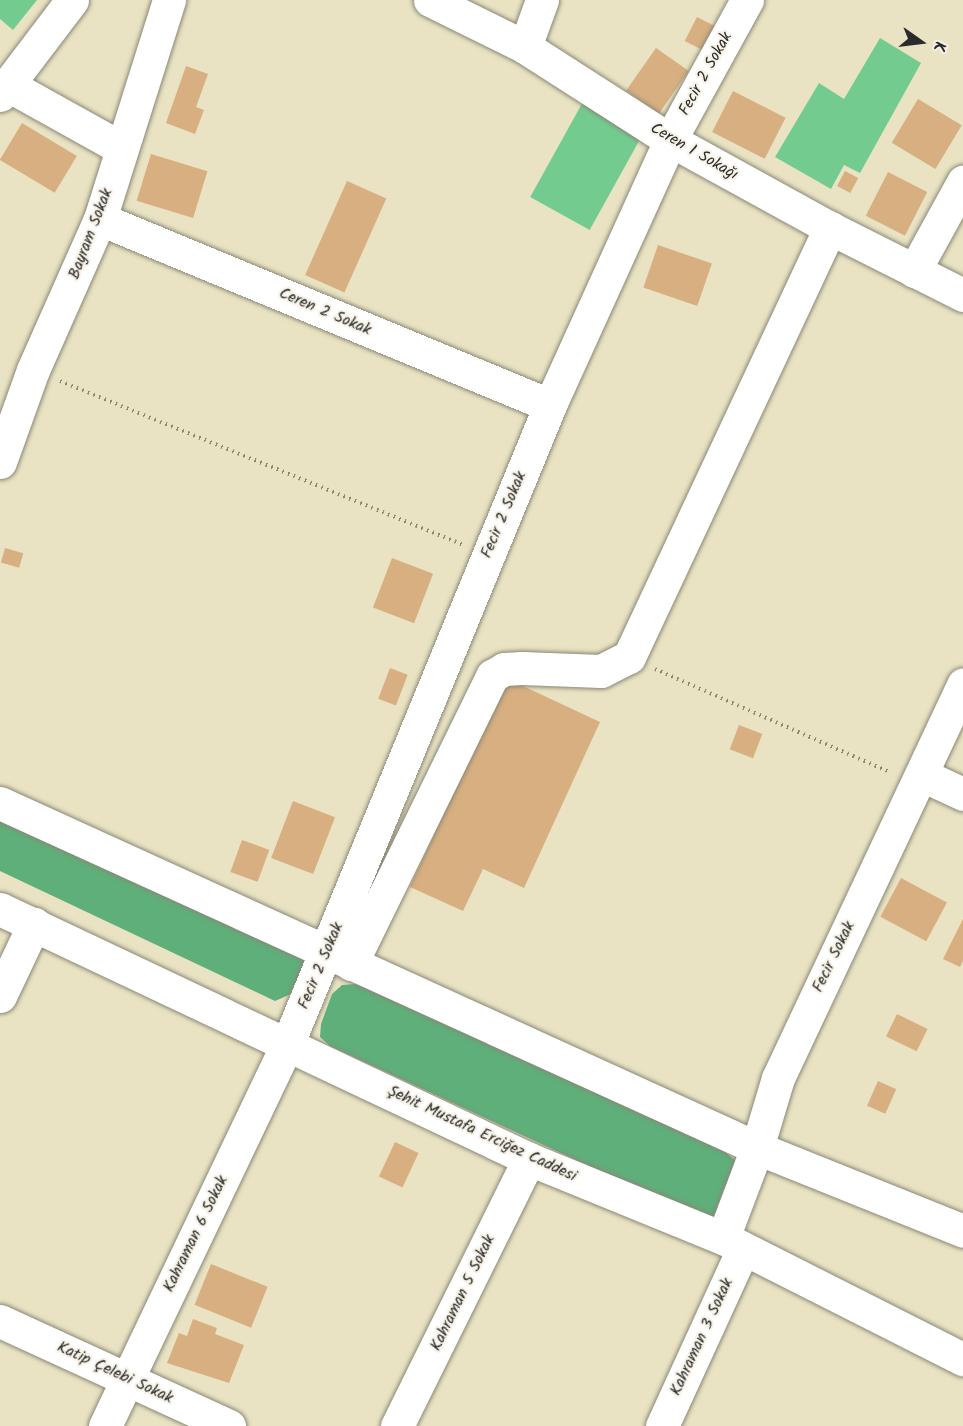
<!DOCTYPE html>
<html>
<head>
<meta charset="utf-8">
<style>
	body { margin:0 }
	#map { position:relative; width:963px; height:1426px; overflow:hidden; background:#e9e3c3; font-family:Kalam,sans-serif }
	div>[style] { position:absolute }
	.green>* { inset:0; background:#74cb90; transform-origin:0 0 }
	.forest>* { inset:0; background:#5faf7a }
	.building>* { inset:0; background:#d7af81; transform-origin:0 0 }
	.path>* { height:4px; margin-top:-2px; transform-origin:0; background:repeating-linear-gradient(90deg,#8a8777 0 1.5px,transparent 0 6px) }
	.roads { filter:drop-shadow(0 0 2px #8a8777) drop-shadow(0 0 2px #8a8777) }
	.minor>* { height:33px; margin:-16.5px; padding:0 16.5px; transform-origin:16.5px; border-radius:16.5px; background:#fff }
	span { translate:-50% -50%; white-space:nowrap; text-align:center; line-height:1.15; -webkit-text-stroke:4.5px #f7f3e8; paint-order:stroke }
	.street-label { font-size:16px; color:#2b2b2b }
	.north { position:absolute; left:891px; top:12px; width:60px; height:60px; -webkit-text-stroke:4px #f7f3e8; paint-order:stroke; rotate:104deg; font-size:16px; font-weight:700; line-height:24px; text-align:center; color:#2b2b2b }
	.north::after { content:''; display:block; margin:auto; width:21px; height:27px; background:#2b2b2b; clip-path:polygon(50% 0,100% 100%,50% 72%,0 100%) }
</style>
</head>
<body>
<div id="map">
	<div class="green">
		<i style="clip-path:polygon(0 0,37px 0,13px 30px,0 19px)"></i>
		<i style="clip-path:polygon(880px 38px,921px 63px,860px 173px,844px 165px,831px 189px,775px 157px,819px 83px,844px 99px)"></i>
		<i style="left:584px;top:100px;width:68px;height:111px;rotate:29deg"></i>
	</div>
	<div class="forest">
		<i style="clip-path:polygon(0 805px,305px 943px,305px 966px,291px 994px,275px 1001px,0 871px)"></i>
		<i style="clip-path:polygon(356px 984px,724px 1151px,737px 1162px,714px 1218px,697px 1216px,330px 1046px,320px 1037px,321px 1024px,332px 994px,342px 985px)"></i>
	</div>
	<div class="building">
		<i style="left:697px;top:17px;width:28px;height:27px;rotate:27deg"></i>
		<i style="left:656px;top:48px;width:40px;height:52px;rotate:35deg"></i>
		<i style="clip-path:polygon(186px 66px,208px 74px,196px 107px,204px 110px,195px 134px,166px 123px)"></i>
		<i style="left:733px;top:91px;width:59px;height:46px;rotate:27deg"></i>
		<i style="left:918px;top:99px;width:51px;height:51px;rotate:31deg"></i>
		<i style="left:22px;top:123px;width:64px;height:43px;rotate:31deg"></i>
		<i style="left:151px;top:154px;width:59px;height:49px;rotate:17deg"></i>
		<i style="left:845px;top:171px;width:15px;height:17px;rotate:28deg"></i>
		<i style="left:888px;top:172px;width:44px;height:49px;rotate:27deg"></i>
		<i style="left:347px;top:181px;width:43px;height:103px;rotate:24deg"></i>
		<i style="left:658px;top:245px;width:57px;height:45px;rotate:19deg"></i>
		<i style="left:5px;top:548px;width:19px;height:15px;rotate:16deg"></i>
		<i style="left:392px;top:558px;width:44px;height:53px;rotate:21deg"></i>
		<i style="left:390px;top:668px;width:19px;height:33px;rotate:21deg"></i>
		<i style="clip-path:polygon(506px 678px,600px 722px,524px 888px,483px 869px,463px 911px,410px 887px)"></i>
		<i style="left:739px;top:725px;width:25px;height:26px;rotate:21deg"></i>
		<i style="left:293px;top:801px;width:45px;height:61px;rotate:21deg"></i>
		<i style="left:242px;top:840px;width:29px;height:34px;rotate:20deg"></i>
		<i style="left:901px;top:878px;width:52px;height:44px;rotate:28deg"></i>
		<i style="clip-path:polygon(963px 919px,963px 961px,960px 967px,943px 959px)"></i>
		<i style="left:897px;top:1014px;width:34px;height:25px;rotate:26deg"></i>
		<i style="left:878px;top:1081px;width:20px;height:27px;rotate:24deg"></i>
		<i style="left:395px;top:1142px;width:26px;height:38px;rotate:25deg"></i>
		<i style="left:211px;top:1264px;width:61px;height:44px;rotate:22deg"></i>
		<i style="clip-path:polygon(193px 1319px,217px 1328px,215px 1334px,244px 1345px,229px 1383px,167px 1363px,179px 1333px,187px 1336px)"></i>
	</div>
	<div class="path">
		<i style="left:60px;top:381px;width:434px;rotate:22.1deg"></i>
		<i style="left:655px;top:669px;width:257px;rotate:23.7deg"></i>
	</div>
	<div class="roads">
		<div class="minor">
			<i style="left:430px;top:0;width:106px;rotate:26.3deg"></i>
			<i style="left:525px;top:47px;width:172px;rotate:32.7deg"></i>
			<i style="left:670px;top:140px;width:183px;rotate:28.8deg"></i>
			<i style="left:830px;top:228px;width:149px;rotate:26.7deg"></i>
			<i style="left:525px;top:47px;width:50px;rotate:-70.1deg"></i>
			<i style="left:8px;top:85px;width:129px;rotate:29.1deg"></i>
			<i style="left:0;top:95px;width:119px;rotate:-52.8deg"></i>
			<i style="left:100px;top:219px;width:487px;rotate:22.5deg"></i>
			<i style="left:914px;top:271px;width:102px;rotate:-61.2deg"></i>
			<i style="left:0;top:462px;width:98px;rotate:-70.3deg"></i>
			<i style="left:33px;top:370px;width:165px;rotate:-66.1deg"></i>
			<i style="left:100px;top:219px;width:230px;rotate:-72.5deg"></i>
			<i style="left:922px;top:775px;width:45px;rotate:24.9deg"></i>
			<i style="left:0;top:803px;width:832px;rotate:24.5deg"></i>
			<i style="left:757px;top:1148px;width:222px;rotate:21.9deg"></i>
			<i style="left:0;top:909px;width:585px;rotate:25.29deg"></i>
			<i style="left:529px;top:1159px;width:209px;rotate:22.2deg"></i>
			<i style="left:723px;top:1238px;width:269px;rotate:26.8deg"></i>
			<i style="left:351px;top:964px;width:321px;rotate:-63.9deg"></i>
			<i style="left:492px;top:676px;width:14px;rotate:-30deg"></i>
			<i style="left:504px;top:669px;width:18px;rotate:-3deg"></i>
			<i style="left:522px;top:668px;width:79px;rotate:2.2deg"></i>
			<i style="left:601px;top:671px;width:31px;rotate:-27deg"></i>
			<i style="left:629px;top:657px;width:474px;rotate:-64.9deg"></i>
			<i style="left:0;top:996px;width:80px;rotate:-64.7deg"></i>
			<i style="left:723px;top:1238px;width:96px;rotate:-69.3deg"></i>
			<i style="left:757px;top:1148px;width:73px;rotate:-73.3deg"></i>
			<i style="left:778px;top:1078px;width:435px;rotate:-64.8deg"></i>
			<i style="left:0;top:1321px;width:252px;rotate:24.6deg"></i>
			<i style="left:105px;top:1426px;width:424px;rotate:-64.5deg"></i>
			<i style="left:288px;top:1043px;width:690px;rotate:-67.67deg"></i>
			<i style="left:550px;top:405px;width:291px;rotate:-65.6deg"></i>
			<i style="left:670px;top:140px;width:160px;rotate:-61.2deg"></i>
			<i style="left:397px;top:1426px;width:298px;rotate:-63.7deg"></i>
			<i style="left:662px;top:1426px;width:195px;rotate:-65.4deg"></i>
		</div>
	</div>
	<div class="street-label">
		<span style="left:706px;top:74px;rotate:-61deg">Fecir 2 Sokak</span>
		<span style="left:694px;top:152px;rotate:30deg">Ceren 1 Sokağı</span>
		<span style="left:91px;top:234px;rotate:-69deg">Bayram Sokak</span>
		<span style="left:325px;top:312px;rotate:23deg">Ceren 2 Sokak</span>
		<span style="left:504px;top:515px;rotate:-67deg">Fecir 2 Sokak</span>
		<span style="left:834px;top:957px;rotate:-64deg">Fecir Sokak</span>
		<span style="left:321px;top:966px;rotate:-67deg">Fecir 2 Sokak</span>
		<span style="left:482px;top:1134px;rotate:25deg">Şehit Mustafa Erciğez Caddesi</span>
		<span style="left:196px;top:1234px;rotate:-64deg">Kahraman 6 Sokak</span>
		<span style="left:463px;top:1293px;rotate:-64deg">Kahraman 5 Sokak</span>
		<span style="left:702px;top:1337px;rotate:-65deg">Kahraman 3 Sokak</span>
		<span style="left:115px;top:1373px;rotate:25deg">Katip Çelebi Sokak</span>
	</div>
	<div class="north">K</div>
</div>
</body>
</html>
